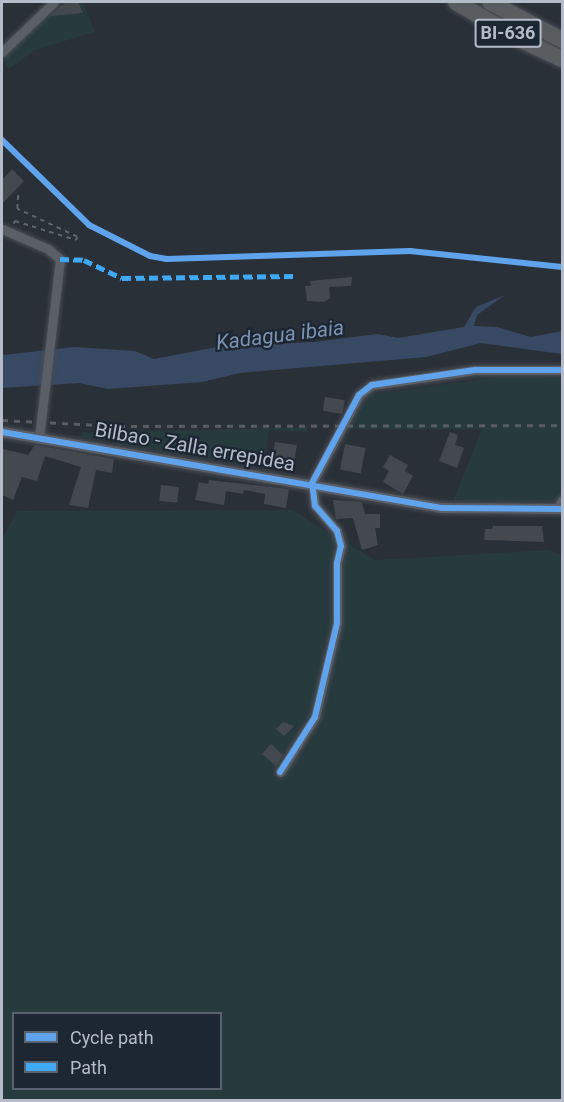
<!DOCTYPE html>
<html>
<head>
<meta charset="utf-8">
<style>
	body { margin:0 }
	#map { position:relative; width:564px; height:1102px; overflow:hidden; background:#2a3038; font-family:Roboto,sans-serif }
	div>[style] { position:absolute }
	.green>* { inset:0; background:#273a3e }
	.water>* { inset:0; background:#384963 }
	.building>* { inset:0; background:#444950; transform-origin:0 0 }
	.path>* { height:1.5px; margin-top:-0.75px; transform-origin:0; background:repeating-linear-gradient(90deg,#5d636a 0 4.5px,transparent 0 9px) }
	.roads { filter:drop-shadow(0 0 2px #484c53) drop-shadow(0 0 2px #484c53) }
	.minor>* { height:9px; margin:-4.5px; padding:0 4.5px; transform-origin:4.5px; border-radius:4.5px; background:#5a5e66 }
	.tertiary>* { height:10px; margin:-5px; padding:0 5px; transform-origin:5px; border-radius:5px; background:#5a5e66 }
	.motorway>* { height:16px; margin:-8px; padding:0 8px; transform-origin:8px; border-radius:8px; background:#5a5d60 }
	.rail>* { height:3px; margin-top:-1.5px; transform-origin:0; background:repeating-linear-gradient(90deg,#595d64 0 6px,transparent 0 12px) }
	.quiet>* { height:4.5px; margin-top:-2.25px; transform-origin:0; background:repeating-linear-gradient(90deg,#3fa9f5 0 9px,transparent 0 13.5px) }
	.cycleway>* { height:6px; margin:-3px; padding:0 3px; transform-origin:3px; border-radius:3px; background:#60a3ed }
	span { translate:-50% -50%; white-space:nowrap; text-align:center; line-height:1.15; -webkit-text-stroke:4.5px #1d2633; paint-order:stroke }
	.shield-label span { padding:2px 4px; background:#1d2633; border:2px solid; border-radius:4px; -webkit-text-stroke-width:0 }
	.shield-label { font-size:18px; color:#b4bcc9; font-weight:700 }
	.street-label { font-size:20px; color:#b4bcc9 }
	.water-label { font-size:21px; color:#7c92b1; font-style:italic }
	.frame { position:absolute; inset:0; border:3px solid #b4bcc9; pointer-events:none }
	.legend { position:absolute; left:12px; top:1012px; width:210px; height:78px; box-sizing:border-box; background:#1d2633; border:2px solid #59626f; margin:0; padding:8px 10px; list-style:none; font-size:18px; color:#b4bcc9 }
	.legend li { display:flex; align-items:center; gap:12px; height:30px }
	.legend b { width:30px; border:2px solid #59626f }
</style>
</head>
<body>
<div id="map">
	<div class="green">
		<i style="clip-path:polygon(62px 2px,83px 2px,95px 32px,35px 50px,9px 69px,3px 59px)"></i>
		<i style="clip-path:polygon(507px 376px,562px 378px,562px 494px,556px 501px,453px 501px,482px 429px,345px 429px,365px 395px)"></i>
		<i style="clip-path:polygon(308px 427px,307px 432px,269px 430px,264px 468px,116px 444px,122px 432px)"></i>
		<i style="clip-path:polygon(82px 432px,114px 435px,114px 442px,81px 437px)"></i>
		<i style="clip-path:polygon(evenodd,292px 510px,375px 560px,548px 550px,562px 555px,562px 1100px,2px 1100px,2px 539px,17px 511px,292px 510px,14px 1014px,220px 1014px,220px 1088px,14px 1088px,14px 1014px)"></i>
	</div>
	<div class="water">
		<i style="clip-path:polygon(505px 295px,477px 315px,474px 326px,497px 327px,531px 337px,562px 331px,562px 354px,481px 343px,426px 357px,240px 373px,202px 382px,108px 389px,79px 383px,2px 388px,2px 355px,75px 347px,135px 351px,154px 359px,222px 346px,314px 342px,378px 334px,398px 338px,464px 327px,476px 307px)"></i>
	</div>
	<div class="building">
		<i style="clip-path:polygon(65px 2px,78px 2px,83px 13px,50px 16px)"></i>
		<i style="clip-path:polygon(12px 169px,24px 181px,2px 204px,2px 180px)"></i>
		<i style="clip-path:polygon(352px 277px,351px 286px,329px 287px,330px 298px,324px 302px,307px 301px,305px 286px,311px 286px,310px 281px)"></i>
		<i style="left:325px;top:397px;width:20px;height:14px;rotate:9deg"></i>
		<i style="clip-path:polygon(450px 432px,458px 435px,455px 445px,464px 448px,457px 468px,439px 461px)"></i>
		<i style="left:275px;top:442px;width:22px;height:26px;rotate:8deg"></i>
		<i style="left:345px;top:444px;width:21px;height:26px;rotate:11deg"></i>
		<i style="clip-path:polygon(35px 445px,114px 459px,112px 473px,96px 470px,88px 508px,69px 505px,81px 467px,45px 456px,37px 481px,22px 477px,13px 500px,2px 495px,3px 449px,28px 455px)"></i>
		<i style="clip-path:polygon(390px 455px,408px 465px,405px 471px,413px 476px,403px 494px,383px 482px,389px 471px,383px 467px)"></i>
		<i style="clip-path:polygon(209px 480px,289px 489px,286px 508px,264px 504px,265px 494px,244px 490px,243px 494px,226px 491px,224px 505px,195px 500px,199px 482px,208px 484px)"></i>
		<i style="left:161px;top:485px;width:18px;height:16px;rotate:6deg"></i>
		<i style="clip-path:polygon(333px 500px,362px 502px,365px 514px,380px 514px,380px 528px,375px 528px,378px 545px,362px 550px,353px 518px,336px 519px)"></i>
		<i style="clip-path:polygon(493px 526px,542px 526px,544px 542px,484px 540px,485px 529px,492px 529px)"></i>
		<i style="clip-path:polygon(283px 722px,294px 726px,284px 736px,276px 729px)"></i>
		<i style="clip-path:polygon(271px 744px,283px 755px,276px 766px,262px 754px)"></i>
	</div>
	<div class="path">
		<i style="left:13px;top:224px;width:4px;rotate:-56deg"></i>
		<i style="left:15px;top:221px;width:64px;rotate:17.3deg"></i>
		<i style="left:76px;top:240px;width:3px;rotate:-72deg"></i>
		<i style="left:77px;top:237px;width:66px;rotate:-155deg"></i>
		<i style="left:17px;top:209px;width:15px;rotate:-86deg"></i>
	</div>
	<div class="roads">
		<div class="minor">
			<i style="left:2px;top:52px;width:72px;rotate:-43.9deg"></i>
			<i style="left:2px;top:229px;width:50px;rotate:23.5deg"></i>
			<i style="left:48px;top:249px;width:16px;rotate:40deg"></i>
			<i style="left:60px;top:259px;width:179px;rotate:96.7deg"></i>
			<i style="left:557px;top:509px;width:10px;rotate:-61deg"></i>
			<i style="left:280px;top:772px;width:65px;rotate:-57.5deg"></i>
			<i style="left:315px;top:717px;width:97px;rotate:-76.8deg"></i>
			<i style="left:337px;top:623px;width:60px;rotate:-90deg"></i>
			<i style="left:337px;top:563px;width:17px;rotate:-77deg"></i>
			<i style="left:341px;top:546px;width:16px;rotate:-105deg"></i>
			<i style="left:337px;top:531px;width:33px;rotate:-131deg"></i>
			<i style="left:315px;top:506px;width:23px;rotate:-97deg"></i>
			<i style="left:312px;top:483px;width:100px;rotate:-61.9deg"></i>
			<i style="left:359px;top:395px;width:16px;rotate:-38deg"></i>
			<i style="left:372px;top:385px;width:104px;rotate:-8.3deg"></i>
			<i style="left:475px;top:370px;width:87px"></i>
		</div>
		<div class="tertiary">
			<i style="left:2px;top:432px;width:447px;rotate:9.8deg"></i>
			<i style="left:442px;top:508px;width:120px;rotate:0.5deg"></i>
		</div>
		<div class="motorway">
			<i style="left:456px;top:2px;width:75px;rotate:30.3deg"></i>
			<i style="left:521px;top:40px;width:45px;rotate:24.9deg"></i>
			<i style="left:490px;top:2px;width:81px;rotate:27.8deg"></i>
		</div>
	</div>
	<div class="rail">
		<i style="left:2px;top:420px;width:117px;rotate:2.9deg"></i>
		<i style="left:119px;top:426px;width:443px;rotate:-0.1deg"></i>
	</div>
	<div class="quiet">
		<i style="left:60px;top:259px;width:24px;rotate:2deg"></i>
		<i style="left:84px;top:260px;width:42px;rotate:25.3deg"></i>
		<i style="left:122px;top:278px;width:172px;rotate:-0.7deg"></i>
	</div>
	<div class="cycleway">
		<i style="left:2px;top:140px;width:122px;rotate:44.3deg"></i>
		<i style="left:89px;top:225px;width:68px;rotate:26.9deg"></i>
		<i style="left:150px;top:256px;width:17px;rotate:10deg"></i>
		<i style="left:167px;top:259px;width:243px;rotate:-1.9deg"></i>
		<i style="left:410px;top:251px;width:153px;rotate:6deg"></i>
		<i style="left:2px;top:432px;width:447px;rotate:9.8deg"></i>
		<i style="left:442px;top:508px;width:120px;rotate:0.5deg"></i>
		<i style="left:280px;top:772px;width:65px;rotate:-57.5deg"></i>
		<i style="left:315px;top:717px;width:97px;rotate:-76.8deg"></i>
		<i style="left:337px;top:623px;width:60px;rotate:-90deg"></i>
		<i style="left:337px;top:563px;width:17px;rotate:-77deg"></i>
		<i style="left:341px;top:546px;width:16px;rotate:-105deg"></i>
		<i style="left:337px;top:531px;width:33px;rotate:-131deg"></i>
		<i style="left:315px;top:506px;width:23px;rotate:-97deg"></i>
		<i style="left:312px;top:483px;width:100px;rotate:-61.9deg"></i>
		<i style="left:359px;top:395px;width:16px;rotate:-38deg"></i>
		<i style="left:372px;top:385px;width:104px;rotate:-8.3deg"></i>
		<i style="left:475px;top:370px;width:87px"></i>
	</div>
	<div class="shield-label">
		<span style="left:508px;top:33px">BI-636</span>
	</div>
	<div class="street-label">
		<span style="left:195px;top:447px;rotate:10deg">Bilbao - Zalla errepidea</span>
	</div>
	<div class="water-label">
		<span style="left:280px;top:335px;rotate:-7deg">Kadagua ibaia</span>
	</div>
	<div class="frame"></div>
	<ul class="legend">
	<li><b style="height:8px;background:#60a3ed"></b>Cycle path</li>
	<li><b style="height:8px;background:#3fa9f5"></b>Path</li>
	</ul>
</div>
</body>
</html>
